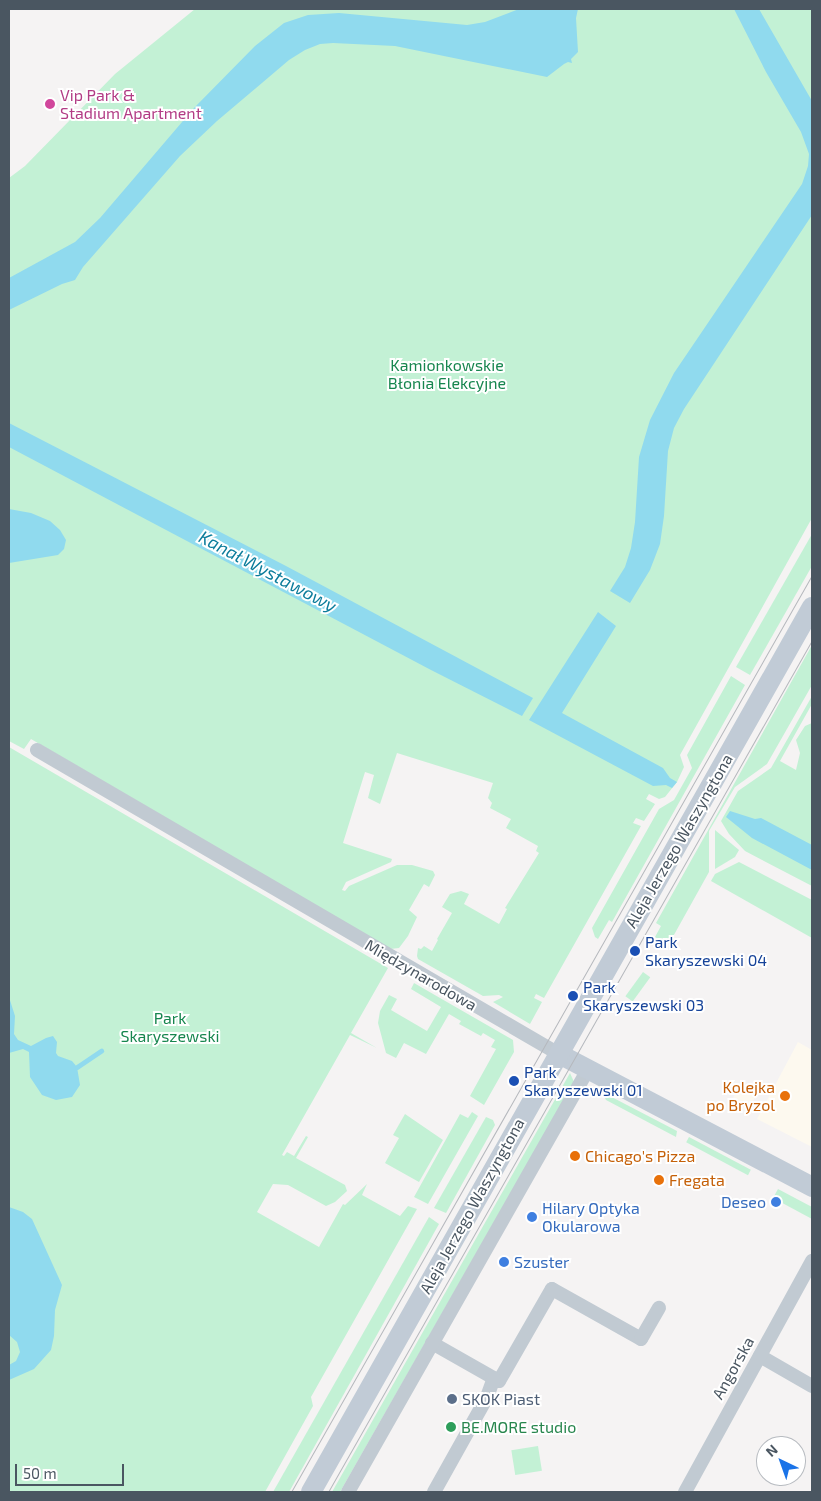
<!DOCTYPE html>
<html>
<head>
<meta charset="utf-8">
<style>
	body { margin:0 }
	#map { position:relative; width:821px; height:1501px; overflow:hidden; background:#f5f3f3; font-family:"Exo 2",sans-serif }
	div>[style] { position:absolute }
	.commercial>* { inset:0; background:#fdf9ef; transform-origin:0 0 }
	.green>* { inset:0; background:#c3f1d5; transform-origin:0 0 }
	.water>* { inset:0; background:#90daee }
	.stream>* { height:4.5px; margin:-2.25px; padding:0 2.25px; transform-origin:2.25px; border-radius:2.25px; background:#90daee }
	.street>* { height:14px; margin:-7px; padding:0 7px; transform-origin:7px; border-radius:7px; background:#c1cad2 }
	.secondary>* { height:20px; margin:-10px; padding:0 10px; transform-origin:10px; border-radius:10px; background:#c1cbd6 }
	.tram>* { height:1px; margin:-0.5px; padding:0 0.5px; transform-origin:0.5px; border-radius:0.5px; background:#b5b8bd }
	.dots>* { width:14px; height:14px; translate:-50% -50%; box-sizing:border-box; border:2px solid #fff; border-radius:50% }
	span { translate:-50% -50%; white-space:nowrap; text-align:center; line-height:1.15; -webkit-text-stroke:4px #fff; paint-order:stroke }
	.hotel-label { font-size:16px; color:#b23c85 }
	.left { translate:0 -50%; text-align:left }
	.park-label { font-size:16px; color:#17864f }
	.street-label { font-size:16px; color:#4a5661 }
	.transit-label { font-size:16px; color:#164399 }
	.food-label { font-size:16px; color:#c56008 }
	.right { translate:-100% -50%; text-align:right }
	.shop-label { font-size:16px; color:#366cbe }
	.service-label { font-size:16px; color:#4e5e75 }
	.leisure-label { font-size:16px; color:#27864d }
	.water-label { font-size:18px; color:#0c7c9b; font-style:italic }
	.frame { position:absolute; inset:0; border:10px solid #4a5661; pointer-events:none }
	.north { position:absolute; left:756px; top:1436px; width:50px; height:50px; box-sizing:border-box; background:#fff; border:1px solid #b7bbc0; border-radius:50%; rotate:318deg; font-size:14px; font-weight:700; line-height:20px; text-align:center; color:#4a5661 }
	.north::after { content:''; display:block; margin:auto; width:18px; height:22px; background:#1a73e8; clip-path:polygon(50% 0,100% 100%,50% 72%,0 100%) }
	.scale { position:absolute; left:15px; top:1464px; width:109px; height:22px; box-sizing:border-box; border:2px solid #4a5661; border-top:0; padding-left:6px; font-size:15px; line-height:18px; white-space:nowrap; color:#4a5661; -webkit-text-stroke:4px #fff; paint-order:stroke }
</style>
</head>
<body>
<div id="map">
	<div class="commercial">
		<i style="clip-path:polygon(798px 1042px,812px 1050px,812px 1147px,757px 1119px)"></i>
		<i style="left:739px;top:1087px;width:19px;height:18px;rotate:28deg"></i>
	</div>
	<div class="green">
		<i style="clip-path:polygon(195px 9px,812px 9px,812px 518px,680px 755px,684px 767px,677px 782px,665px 797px,659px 799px,649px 794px,646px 799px,655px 804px,644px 821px,636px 818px,633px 823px,641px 826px,544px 998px,536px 994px,534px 998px,542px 1002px,530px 1024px,493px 1002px,503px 997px,499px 995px,483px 996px,418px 959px,417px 956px,418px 948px,421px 949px,424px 946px,432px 951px,438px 940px,437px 939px,452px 913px,442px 907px,450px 894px,461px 891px,469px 894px,464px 904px,499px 924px,507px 909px,505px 908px,539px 853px,536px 851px,538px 846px,506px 828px,511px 819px,490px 808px,492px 803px,488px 798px,493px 783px,397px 753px,380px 804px,368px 798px,374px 775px,365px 772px,343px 843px,392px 859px,391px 862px,346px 882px,342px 890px,345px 891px,349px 886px,397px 865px,412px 865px,433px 871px,435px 875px,429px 887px,424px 884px,409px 910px,417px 917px,408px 936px,399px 948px,390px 949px,31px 739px,24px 749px,9px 741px,9px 178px,25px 166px,115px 74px)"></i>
		<i style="clip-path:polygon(812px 534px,812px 566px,750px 675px,736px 667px)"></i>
		<i style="clip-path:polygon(812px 645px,812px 685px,767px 764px,735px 787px,709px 831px,709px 872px,670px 942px,664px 943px,655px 937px,661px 926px,656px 923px)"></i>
		<i style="clip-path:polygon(731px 676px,745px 685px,612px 922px,609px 920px,598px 939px,595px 937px,592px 928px,659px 809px,674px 800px,692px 768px,687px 755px)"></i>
		<i style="clip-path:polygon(812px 696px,812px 704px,780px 761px,796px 770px,800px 753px,796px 740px,805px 726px,812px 723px,812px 886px,745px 851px,729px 834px,721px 821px,738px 791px,771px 768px)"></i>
		<i style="clip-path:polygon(9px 747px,388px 968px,351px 1033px,377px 1048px,350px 1035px,282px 1155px,284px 1156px,287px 1152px,294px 1156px,306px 1136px,308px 1137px,296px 1158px,345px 1185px,347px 1191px,335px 1202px,326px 1206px,288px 1185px,273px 1184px,257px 1212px,319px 1247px,343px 1204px,345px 1205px,367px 1184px,362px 1195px,400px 1216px,408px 1206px,417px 1209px,311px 1397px,313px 1406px,265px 1492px,9px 1492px)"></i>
		<i style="clip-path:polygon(715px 830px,739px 850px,735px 857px,715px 869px)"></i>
		<i style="clip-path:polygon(739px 862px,812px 900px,812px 938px,711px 881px,715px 874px)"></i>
		<i style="left:643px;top:972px;width:9px;height:30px;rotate:36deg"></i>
		<i style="clip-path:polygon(414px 983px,513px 1040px,514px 1052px,484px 1105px,470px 1096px,496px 1049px,491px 1047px,495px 1040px,483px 1033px,481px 1036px,459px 1024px,461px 1021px,449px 1014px,426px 1054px,404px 1043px,396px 1058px,386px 1053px,378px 1023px,380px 1011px,389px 995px,397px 999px,391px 1010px,427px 1031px,441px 1007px,411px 989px)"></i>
		<i style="clip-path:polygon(570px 1073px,574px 1082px,340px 1492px,332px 1492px)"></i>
		<i style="clip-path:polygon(602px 1092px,677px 1131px,676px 1137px,606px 1100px)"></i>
		<i style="clip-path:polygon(472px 1112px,478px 1116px,428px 1204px,414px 1197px,460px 1114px,468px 1118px)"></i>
		<i style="clip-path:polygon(405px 1114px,443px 1140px,419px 1182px,385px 1163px,399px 1138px,393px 1135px)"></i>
		<i style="clip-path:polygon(486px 1117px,493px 1120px,495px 1125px,446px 1213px,434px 1208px)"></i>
		<i style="left:689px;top:1137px;width:70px;height:6px;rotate:28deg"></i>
		<i style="clip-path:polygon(778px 1189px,812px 1207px,812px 1219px,773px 1198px)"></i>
		<i style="clip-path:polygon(429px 1217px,439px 1224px,289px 1492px,273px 1492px)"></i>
		<i style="left:538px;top:1446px;width:25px;height:27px;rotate:81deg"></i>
	</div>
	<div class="water">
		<i style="clip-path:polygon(519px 9px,578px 9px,576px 18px,578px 52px,571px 59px,572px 63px,568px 62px,564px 64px,547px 77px,395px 46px,333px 43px,320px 44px,305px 50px,289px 60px,217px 121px,180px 156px,83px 267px,75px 280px,62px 284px,9px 310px,9px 278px,75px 242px,100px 218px,194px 108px,255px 46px,284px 23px,308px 15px,339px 13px,467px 25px,485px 22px)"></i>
		<i style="clip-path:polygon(734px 9px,759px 9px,812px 101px,812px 215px,684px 409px,674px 428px,668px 451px,664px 516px,660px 544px,650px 570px,630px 603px,610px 591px,625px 567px,631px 548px,635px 522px,639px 457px,650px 420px,674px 373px,802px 184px,808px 166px,809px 154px,801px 132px,766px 72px)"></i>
		<i style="clip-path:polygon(9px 423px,286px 566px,533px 698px,522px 716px,431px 670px,9px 447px)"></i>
		<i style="clip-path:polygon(9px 509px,31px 513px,50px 521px,60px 530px,66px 540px,64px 549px,58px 555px,9px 563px)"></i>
		<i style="clip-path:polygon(598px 612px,616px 626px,562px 713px,663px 768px,670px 778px,677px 782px,672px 788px,666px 785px,653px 786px,529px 720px)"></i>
		<i style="clip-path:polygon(730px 811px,755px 819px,761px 818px,812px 845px,812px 870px,752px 838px,726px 817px)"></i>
		<i style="clip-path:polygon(9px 997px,15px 1016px,14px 1034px,18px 1040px,31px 1046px,46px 1038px,53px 1036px,57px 1042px,56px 1053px,58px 1056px,72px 1061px,77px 1067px,80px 1085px,72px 1097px,56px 1100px,42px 1095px,30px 1077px,29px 1052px,23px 1049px,9px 1053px)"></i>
		<i style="clip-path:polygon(9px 1207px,23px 1212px,32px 1219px,62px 1285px,55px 1310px,54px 1336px,51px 1350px,34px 1369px,9px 1380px,9px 1365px,16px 1361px,20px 1352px,17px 1342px,9px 1335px)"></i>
	</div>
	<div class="stream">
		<i style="left:77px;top:1067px;width:29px;rotate:-34deg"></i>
	</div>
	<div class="street">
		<i style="left:37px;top:750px;width:604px;rotate:30.22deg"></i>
		<i style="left:432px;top:1343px;width:77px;rotate:29.6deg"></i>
		<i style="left:499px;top:1381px;width:106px;rotate:-60.1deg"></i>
		<i style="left:552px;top:1289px;width:102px;rotate:29.3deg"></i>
		<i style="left:641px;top:1339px;width:36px;rotate:-60deg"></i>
		<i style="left:760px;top:1356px;width:60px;rotate:30deg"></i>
		<i style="left:348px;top:1492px;width:485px;rotate:-60.4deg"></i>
		<i style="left:434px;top:1492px;width:109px;rotate:-60.8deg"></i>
		<i style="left:487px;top:1397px;width:20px;rotate:-70deg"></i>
		<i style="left:685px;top:1492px;width:264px;rotate:-61.2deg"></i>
	</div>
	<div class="secondary">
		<i style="left:559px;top:1054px;width:286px;rotate:27.7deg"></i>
		<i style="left:311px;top:1492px;width:1017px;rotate:-60.49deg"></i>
	</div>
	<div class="tram">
		<i style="left:291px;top:1492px;width:1055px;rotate:-60.4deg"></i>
		<i style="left:328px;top:1492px;width:980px;rotate:-60.4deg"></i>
	</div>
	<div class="dots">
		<i style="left:50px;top:104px;background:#d1479c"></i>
		<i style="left:635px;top:951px;background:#1a4fb4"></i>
		<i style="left:573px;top:996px;background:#1a4fb4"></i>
		<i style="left:514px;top:1081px;background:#1a4fb4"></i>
		<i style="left:785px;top:1096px;background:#e8710a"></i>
		<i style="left:575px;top:1156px;background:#e8710a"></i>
		<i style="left:659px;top:1180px;background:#e8710a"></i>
		<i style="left:776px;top:1202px;background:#3f7fe0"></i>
		<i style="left:532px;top:1217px;background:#3f7fe0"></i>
		<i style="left:504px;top:1262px;background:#3f7fe0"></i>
		<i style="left:452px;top:1399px;background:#5c6f8a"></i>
		<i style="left:451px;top:1427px;background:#2e9e5b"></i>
	</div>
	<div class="hotel-label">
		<span class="left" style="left:60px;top:104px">Vip Park &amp;<br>Stadium Apartment</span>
	</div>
	<div class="park-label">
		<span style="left:447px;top:374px">Kamionkowskie<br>Błonia Elekcyjne</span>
		<span style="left:170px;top:1027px">Park<br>Skaryszewski</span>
	</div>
	<div class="street-label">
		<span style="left:679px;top:841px;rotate:-60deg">Aleja Jerzego Waszyngtona</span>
		<span style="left:421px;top:975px;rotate:30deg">Międzynarodowa</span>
		<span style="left:472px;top:1206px;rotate:-61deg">Aleja Jerzego Waszyngtona</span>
		<span style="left:733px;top:1368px;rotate:-61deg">Angorska</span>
	</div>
	<div class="transit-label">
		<span class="left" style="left:645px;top:951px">Park<br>Skaryszewski 04</span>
		<span class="left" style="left:583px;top:996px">Park<br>Skaryszewski 03</span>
		<span class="left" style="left:524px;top:1081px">Park<br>Skaryszewski 01</span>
	</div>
	<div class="food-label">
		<span class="right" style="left:775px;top:1096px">Kolejka<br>po Bryzol</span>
		<span class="left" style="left:585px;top:1156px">Chicago's Pizza</span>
		<span class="left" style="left:669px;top:1180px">Fregata</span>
	</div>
	<div class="shop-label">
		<span class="right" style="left:766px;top:1202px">Deseo</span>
		<span class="left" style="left:542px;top:1217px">Hilary Optyka<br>Okularowa</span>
		<span class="left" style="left:514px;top:1262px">Szuster</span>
	</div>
	<div class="service-label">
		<span class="left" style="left:462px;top:1399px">SKOK Piast</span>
	</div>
	<div class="leisure-label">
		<span class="left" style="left:461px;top:1427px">BE.MORE studio</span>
	</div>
	<div class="water-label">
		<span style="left:268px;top:571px;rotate:28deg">Kanał Wystawowy</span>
	</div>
	<div class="frame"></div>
	<div class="north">N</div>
	<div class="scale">50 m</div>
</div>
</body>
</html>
